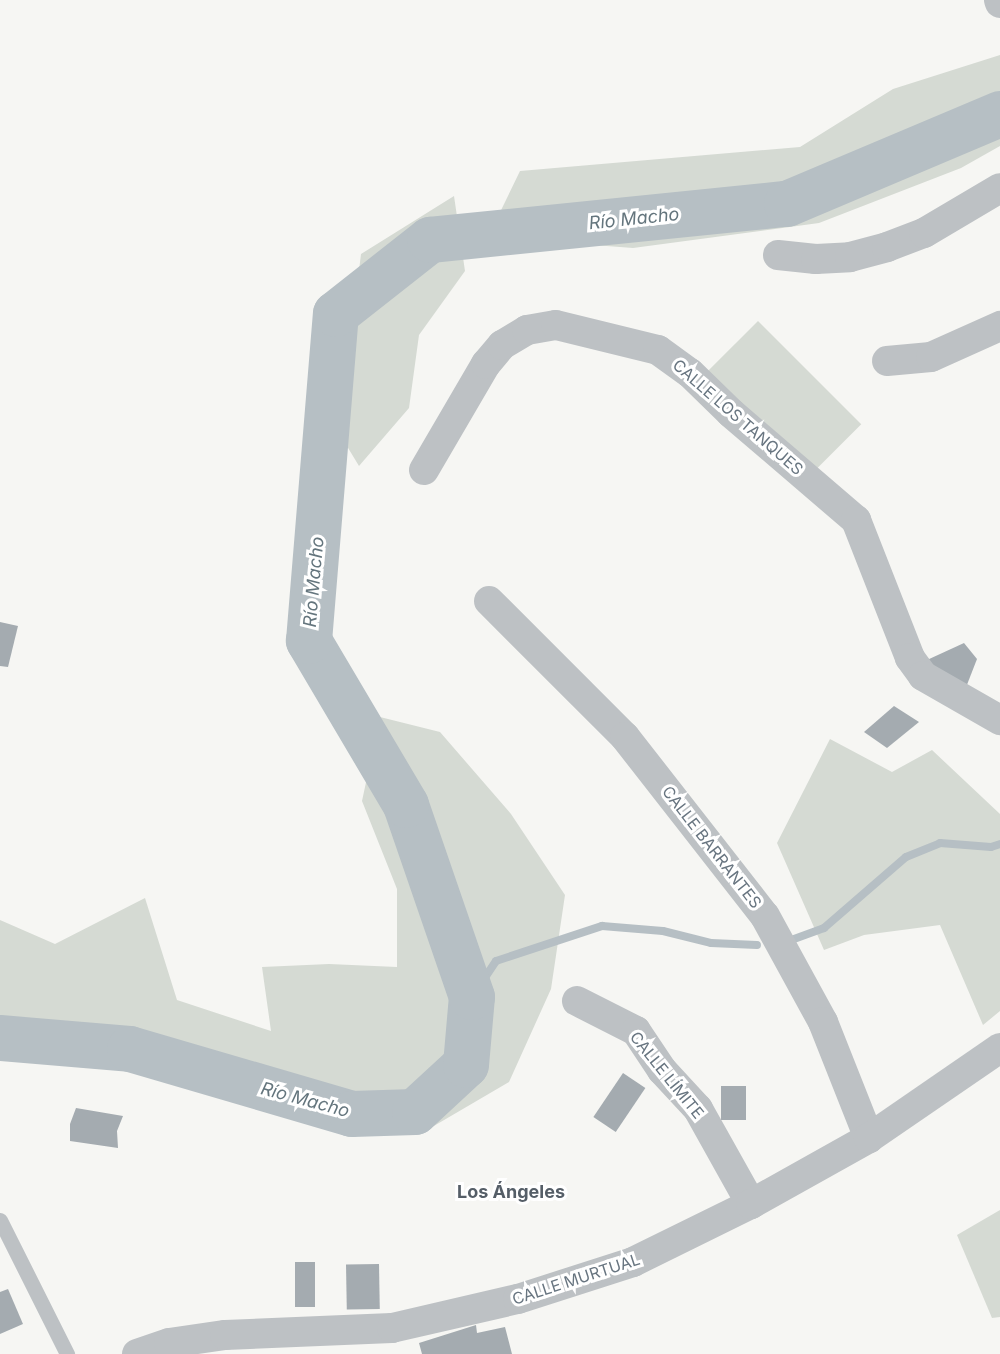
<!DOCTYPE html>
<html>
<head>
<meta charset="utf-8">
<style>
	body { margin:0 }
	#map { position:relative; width:1000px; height:1354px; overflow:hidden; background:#f6f6f3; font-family:Inter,sans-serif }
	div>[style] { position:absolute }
	.green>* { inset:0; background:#d5dad3; transform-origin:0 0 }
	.stream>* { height:8px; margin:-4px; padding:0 4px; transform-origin:4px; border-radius:4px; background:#b6bfc4 }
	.river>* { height:46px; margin:-23px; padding:0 23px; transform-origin:23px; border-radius:23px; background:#b6bfc4 }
	.building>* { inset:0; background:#a4abb0; transform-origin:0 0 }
	.lane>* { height:15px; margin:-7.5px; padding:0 7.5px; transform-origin:7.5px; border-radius:7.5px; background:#bdc1c4 }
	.street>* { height:30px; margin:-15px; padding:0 15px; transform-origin:15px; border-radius:15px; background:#bdc1c4 }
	span { translate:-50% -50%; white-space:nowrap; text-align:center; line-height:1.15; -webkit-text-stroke:6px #fff; paint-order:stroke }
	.street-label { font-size:16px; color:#687580 }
	.water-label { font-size:18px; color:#64757d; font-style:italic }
	.neighbourhood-label { font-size:18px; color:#555e67; font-weight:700 }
</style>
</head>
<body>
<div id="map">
	<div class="green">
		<i style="clip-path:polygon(1000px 55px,1000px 146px,961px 168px,819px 223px,633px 248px,488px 237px,520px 171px,800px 147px,893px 89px)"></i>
		<i style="clip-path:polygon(454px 196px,465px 271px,419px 335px,409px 408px,359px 466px,339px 433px,361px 254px)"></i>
		<i style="left:758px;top:321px;width:146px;height:80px;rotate:45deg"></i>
		<i style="clip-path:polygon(380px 717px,440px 732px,511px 814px,565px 895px,551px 989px,509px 1082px,427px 1130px,328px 1122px,230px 1094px,87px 1035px,0 1021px,0 920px,55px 944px,145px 898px,177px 1000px,271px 1031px,262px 967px,329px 964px,397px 967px,397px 889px,362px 801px)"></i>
		<i style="clip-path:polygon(830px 739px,892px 772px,932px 750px,1000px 814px,1000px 1011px,983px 1025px,940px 925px,864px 935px,824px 950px,777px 843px)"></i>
		<i style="clip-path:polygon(1000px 1210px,1000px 1317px,992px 1318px,957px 1235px)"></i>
	</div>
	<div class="stream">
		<i style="left:794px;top:939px;width:32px;rotate:-20deg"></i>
		<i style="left:824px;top:928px;width:108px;rotate:-40.9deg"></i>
		<i style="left:906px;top:857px;width:37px;rotate:-22deg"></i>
		<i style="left:940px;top:843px;width:51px;rotate:4.5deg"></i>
		<i style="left:991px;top:847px;width:9px;rotate:-18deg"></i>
		<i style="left:472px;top:997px;width:43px;rotate:-56.3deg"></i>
		<i style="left:496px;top:961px;width:112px;rotate:-18.3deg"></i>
		<i style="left:602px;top:926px;width:61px;rotate:4.7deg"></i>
		<i style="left:663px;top:931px;width:49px;rotate:14deg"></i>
		<i style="left:711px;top:943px;width:46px;rotate:2.5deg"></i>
	</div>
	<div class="river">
		<i style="left:0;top:1038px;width:130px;rotate:4.8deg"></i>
		<i style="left:130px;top:1049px;width:231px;rotate:16.3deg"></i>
		<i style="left:352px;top:1114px;width:63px;rotate:-1.8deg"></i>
		<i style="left:415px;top:1112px;width:69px;rotate:-42.7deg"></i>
		<i style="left:466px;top:1065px;width:68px;rotate:-85deg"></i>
		<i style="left:472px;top:997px;width:203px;rotate:-109deg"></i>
		<i style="left:406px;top:805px;width:191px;rotate:-120.6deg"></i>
		<i style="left:309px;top:641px;width:328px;rotate:-85.3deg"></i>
		<i style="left:336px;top:314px;width:120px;rotate:-38.2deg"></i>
		<i style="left:430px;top:240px;width:359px;rotate:-5.8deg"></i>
		<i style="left:787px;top:204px;width:231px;rotate:-22.9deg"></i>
	</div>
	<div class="building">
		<i style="clip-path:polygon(0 622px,18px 626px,8px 667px,0 666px)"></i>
		<i style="clip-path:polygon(964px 643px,977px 659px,963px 695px,927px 660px)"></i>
		<i style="clip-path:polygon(894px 706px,919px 722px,887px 748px,864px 732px)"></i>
		<i style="left:623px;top:1073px;width:27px;height:53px;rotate:34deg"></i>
		<i style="left:721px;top:1086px;width:25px;height:34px"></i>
		<i style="clip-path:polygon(76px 1108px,123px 1116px,117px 1131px,118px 1148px,70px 1141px,70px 1124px)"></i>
		<i style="left:295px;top:1262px;width:20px;height:45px"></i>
		<i style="left:379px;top:1264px;width:45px;height:33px;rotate:89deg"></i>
		<i style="clip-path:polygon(8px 1289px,23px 1324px,0 1334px,0 1292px)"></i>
		<i style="clip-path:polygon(476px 1325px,477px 1333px,505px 1327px,512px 1354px,422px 1354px,419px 1343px)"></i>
	</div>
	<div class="lane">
		<i style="left:0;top:1220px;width:150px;rotate:63.4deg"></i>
	</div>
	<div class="street">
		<i style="left:999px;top:0;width:3px;rotate:72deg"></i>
		<i style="left:778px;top:255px;width:38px;rotate:6deg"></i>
		<i style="left:816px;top:259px;width:34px;rotate:-3deg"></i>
		<i style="left:850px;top:257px;width:38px;rotate:-15deg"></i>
		<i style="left:887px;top:247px;width:40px;rotate:-21deg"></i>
		<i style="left:924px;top:233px;width:88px;rotate:-30.6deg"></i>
		<i style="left:887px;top:361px;width:44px;rotate:-5.2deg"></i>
		<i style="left:931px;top:357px;width:76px;rotate:-24.2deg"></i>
		<i style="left:424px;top:470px;width:123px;rotate:-59.7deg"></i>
		<i style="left:486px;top:364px;width:25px;rotate:-50deg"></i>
		<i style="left:502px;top:345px;width:29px;rotate:-31deg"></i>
		<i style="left:527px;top:330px;width:29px;rotate:-10deg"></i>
		<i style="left:556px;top:325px;width:105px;rotate:13.8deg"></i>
		<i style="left:658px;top:350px;width:39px;rotate:36deg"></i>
		<i style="left:690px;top:373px;width:57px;rotate:44.3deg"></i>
		<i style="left:731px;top:413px;width:165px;rotate:40.6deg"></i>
		<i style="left:856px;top:520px;width:148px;rotate:68.6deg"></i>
		<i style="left:910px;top:658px;width:22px;rotate:54deg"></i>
		<i style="left:923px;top:676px;width:89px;rotate:29.7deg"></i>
		<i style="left:489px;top:601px;width:192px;rotate:45deg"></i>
		<i style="left:625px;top:737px;width:227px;rotate:52deg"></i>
		<i style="left:765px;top:916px;width:121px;rotate:61.3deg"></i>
		<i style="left:823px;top:1022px;width:125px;rotate:68.4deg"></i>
		<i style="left:577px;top:1001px;width:66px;rotate:27deg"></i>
		<i style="left:636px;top:1031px;width:47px;rotate:56.3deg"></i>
		<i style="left:662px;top:1070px;width:53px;rotate:47.3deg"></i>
		<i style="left:698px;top:1109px;width:109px;rotate:60.8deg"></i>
		<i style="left:137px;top:1354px;width:34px;rotate:-19deg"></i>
		<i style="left:169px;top:1343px;width:57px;rotate:-8.1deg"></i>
		<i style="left:225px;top:1335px;width:167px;rotate:-2.4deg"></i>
		<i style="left:392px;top:1328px;width:129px;rotate:-13deg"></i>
		<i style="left:518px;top:1299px;width:121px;rotate:-17.8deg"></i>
		<i style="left:633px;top:1262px;width:131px;rotate:-26.2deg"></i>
		<i style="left:751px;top:1204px;width:135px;rotate:-29.2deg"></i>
		<i style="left:869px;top:1138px;width:159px;rotate:-34.5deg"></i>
	</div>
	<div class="street-label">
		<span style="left:738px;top:417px;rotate:41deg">CALLE LOS TANQUES</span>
		<span style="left:712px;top:847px;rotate:52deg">CALLE BARRANTES</span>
		<span style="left:667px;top:1075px;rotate:51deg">CALLE LÍMITE</span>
		<span style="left:576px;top:1279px;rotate:-18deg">CALLE MURTUAL</span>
	</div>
	<div class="water-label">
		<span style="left:634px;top:219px;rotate:-6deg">Río Macho</span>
		<span style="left:314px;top:582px;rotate:-85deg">Río Macho</span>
		<span style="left:305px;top:1100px;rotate:15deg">Río Macho</span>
	</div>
	<div class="neighbourhood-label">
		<span style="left:511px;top:1192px">Los Ángeles</span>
	</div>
</div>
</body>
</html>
